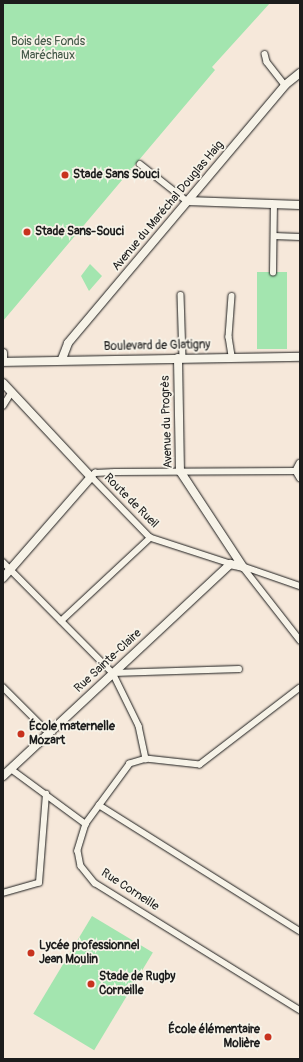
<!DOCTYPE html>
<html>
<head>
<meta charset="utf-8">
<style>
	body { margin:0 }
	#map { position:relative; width:303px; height:1062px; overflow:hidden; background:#f6e8da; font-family:Pangolin,sans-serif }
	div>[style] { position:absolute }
	.green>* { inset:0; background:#a3e5af; transform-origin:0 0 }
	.roads { filter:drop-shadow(0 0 1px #1c1c1c) drop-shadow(0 0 1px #1c1c1c) }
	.street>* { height:5.5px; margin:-2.75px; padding:0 2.75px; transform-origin:2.75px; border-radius:2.75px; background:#f7f3e8 }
	.secondary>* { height:8px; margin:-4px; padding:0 4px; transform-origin:4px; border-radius:4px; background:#f7f3e8 }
	.dots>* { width:11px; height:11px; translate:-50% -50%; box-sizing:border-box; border:2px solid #f7f3e8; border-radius:50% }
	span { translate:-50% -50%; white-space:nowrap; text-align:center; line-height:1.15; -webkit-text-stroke:3.5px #f7f3e8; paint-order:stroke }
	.park-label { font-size:12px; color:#445848 }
	.poi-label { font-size:12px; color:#1c1c1c; font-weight:700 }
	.left { translate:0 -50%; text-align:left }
	.right { translate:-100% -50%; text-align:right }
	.street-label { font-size:12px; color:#1c1c1c }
	.frame { position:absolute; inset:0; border:4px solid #1c1c1c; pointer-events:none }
</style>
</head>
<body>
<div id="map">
	<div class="green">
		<i style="clip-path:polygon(3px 3px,270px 3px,212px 67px,215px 70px,3px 321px)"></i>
		<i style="clip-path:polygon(90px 264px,102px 276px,89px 291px,81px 276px)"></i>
		<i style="left:287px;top:272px;width:77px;height:30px;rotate:90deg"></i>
		<i style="left:92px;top:916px;width:71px;height:114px;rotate:31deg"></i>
	</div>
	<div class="roads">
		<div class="street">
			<i style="left:265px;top:54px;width:8px;rotate:76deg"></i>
			<i style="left:267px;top:62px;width:29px;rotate:52deg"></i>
			<i style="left:140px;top:164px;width:60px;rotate:38.2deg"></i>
			<i style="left:274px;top:236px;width:26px;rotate:2deg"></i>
			<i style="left:273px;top:273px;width:68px;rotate:-89.2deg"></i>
			<i style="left:181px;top:295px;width:63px;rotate:88.2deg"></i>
			<i style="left:232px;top:296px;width:41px;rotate:94.2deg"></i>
			<i style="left:229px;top:337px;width:20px;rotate:81deg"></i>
			<i style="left:3px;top:406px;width:15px;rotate:-58deg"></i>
			<i style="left:300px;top:463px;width:9px;rotate:117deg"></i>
			<i style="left:296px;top:471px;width:8px;rotate:60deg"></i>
			<i style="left:3px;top:562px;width:156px;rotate:45.3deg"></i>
			<i style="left:113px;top:673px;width:59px;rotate:63.9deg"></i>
			<i style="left:139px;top:726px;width:34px;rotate:78deg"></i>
			<i style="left:230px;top:564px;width:84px;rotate:-162deg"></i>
			<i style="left:150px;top:538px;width:85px;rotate:-134deg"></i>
			<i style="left:91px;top:477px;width:6px;rotate:-45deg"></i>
			<i style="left:95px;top:473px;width:20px;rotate:-3deg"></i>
			<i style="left:115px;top:472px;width:181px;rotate:-0.3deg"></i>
			<i style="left:243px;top:567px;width:93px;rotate:52deg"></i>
			<i style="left:245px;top:567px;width:58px;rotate:19.1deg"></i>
			<i style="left:61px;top:621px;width:122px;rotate:-43deg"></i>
			<i style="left:113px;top:673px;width:126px;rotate:-1.8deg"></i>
			<i style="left:3px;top:687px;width:65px;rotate:45deg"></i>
			<i style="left:300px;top:688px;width:126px;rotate:142.4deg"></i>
			<i style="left:200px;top:765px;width:54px;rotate:-173.7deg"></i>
			<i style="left:146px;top:759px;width:17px;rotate:163deg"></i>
			<i style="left:130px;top:764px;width:74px;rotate:126.3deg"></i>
			<i style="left:86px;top:824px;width:28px;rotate:107deg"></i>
			<i style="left:78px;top:851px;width:15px;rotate:79deg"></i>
			<i style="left:81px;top:866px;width:22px;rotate:51deg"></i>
			<i style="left:95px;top:883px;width:241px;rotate:31.8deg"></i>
			<i style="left:11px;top:769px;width:93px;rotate:36.3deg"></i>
			<i style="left:99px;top:805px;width:237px;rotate:32.1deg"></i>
			<i style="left:3px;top:893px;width:37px;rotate:-16deg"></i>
			<i style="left:39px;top:883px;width:89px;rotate:-85.5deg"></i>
		</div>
		<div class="secondary">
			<i style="left:187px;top:201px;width:113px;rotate:2deg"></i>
			<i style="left:3px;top:353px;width:8px;rotate:90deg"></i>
			<i style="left:178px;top:358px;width:113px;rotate:89deg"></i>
			<i style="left:180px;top:471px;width:115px;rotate:56.7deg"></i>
			<i style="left:62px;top:359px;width:17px;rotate:-69deg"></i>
			<i style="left:68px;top:343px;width:337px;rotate:-49.9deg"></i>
			<i style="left:285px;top:85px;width:19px;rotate:-39deg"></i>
			<i style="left:3px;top:362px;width:297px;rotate:-1deg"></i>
			<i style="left:3px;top:383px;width:129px;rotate:46.9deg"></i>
			<i style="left:91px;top:477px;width:134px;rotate:131.1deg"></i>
			<i style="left:3px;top:776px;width:311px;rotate:-43deg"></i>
			<i style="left:230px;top:564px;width:13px;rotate:13deg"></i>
		</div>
	</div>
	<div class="dots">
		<i style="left:65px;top:175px;background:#c8321e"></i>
		<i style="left:27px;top:232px;background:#c8321e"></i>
		<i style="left:21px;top:734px;background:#c8321e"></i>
		<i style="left:31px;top:953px;background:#c8321e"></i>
		<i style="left:91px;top:984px;background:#c8321e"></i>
		<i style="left:268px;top:1037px;background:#c8321e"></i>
	</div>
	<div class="park-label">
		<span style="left:48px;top:49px">Bois des Fonds<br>Maréchaux</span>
	</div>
	<div class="poi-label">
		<span class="left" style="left:73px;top:175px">Stade Sans Souci</span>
		<span class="left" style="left:35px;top:232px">Stade Sans-Souci</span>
		<span class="left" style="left:29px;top:734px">École maternelle<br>Mozart</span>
		<span class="left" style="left:39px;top:953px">Lycée professionnel<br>Jean Moulin</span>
		<span class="left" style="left:99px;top:984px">Stade de Rugby<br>Corneille</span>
		<span class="right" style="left:260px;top:1037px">École élémentaire<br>Molière</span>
	</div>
	<div class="street-label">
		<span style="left:168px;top:206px;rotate:-50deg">Avenue du Maréchal Douglas Haig</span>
		<span style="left:157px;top:346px;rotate:-1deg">Boulevard de Glatigny</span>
		<span style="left:167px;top:422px;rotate:-92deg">Avenue du Progrès</span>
		<span style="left:131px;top:501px;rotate:45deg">Route de Rueil</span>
		<span style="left:108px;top:661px;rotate:-43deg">Rue Sainte-Claire</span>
		<span style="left:130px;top:890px;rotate:33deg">Rue Corneille</span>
	</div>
	<div class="frame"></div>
</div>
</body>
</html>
